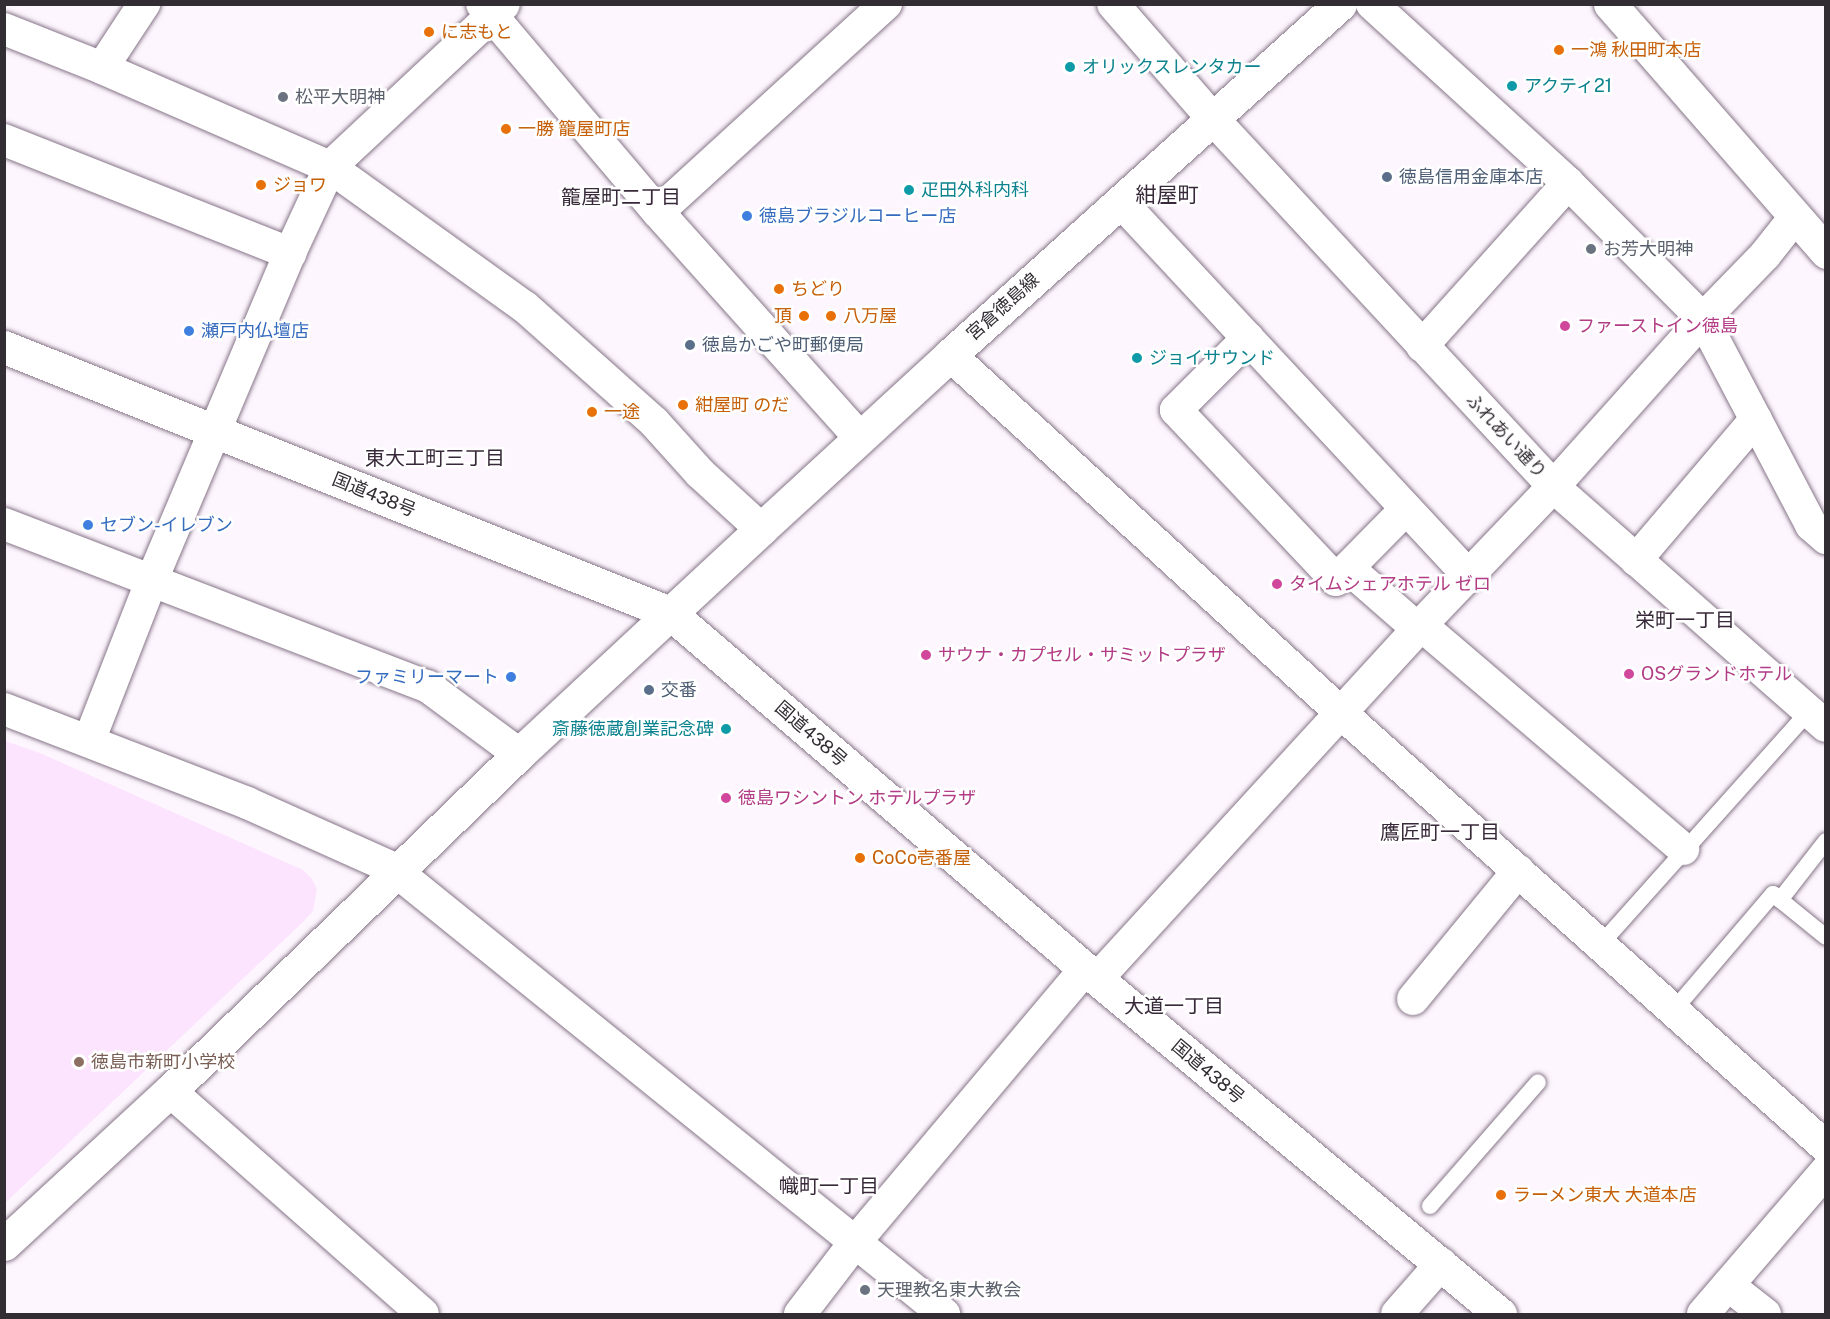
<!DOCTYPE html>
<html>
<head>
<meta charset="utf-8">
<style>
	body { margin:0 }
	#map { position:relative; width:1830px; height:1319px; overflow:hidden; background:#fdf6fe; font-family:"Public Sans","Noto Sans JP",sans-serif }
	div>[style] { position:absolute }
	.built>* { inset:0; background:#fce4ff }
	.roads { filter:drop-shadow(0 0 2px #867588) drop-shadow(0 0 2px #867588) }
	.lane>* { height:16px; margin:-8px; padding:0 8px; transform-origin:8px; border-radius:8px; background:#fff }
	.street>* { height:32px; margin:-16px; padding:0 16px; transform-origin:16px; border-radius:16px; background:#fff }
	.secondary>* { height:33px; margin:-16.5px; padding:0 16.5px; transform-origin:16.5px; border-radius:16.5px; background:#fff }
	.highway>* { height:33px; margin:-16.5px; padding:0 16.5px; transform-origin:16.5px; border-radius:16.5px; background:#fff }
	.dots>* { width:16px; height:16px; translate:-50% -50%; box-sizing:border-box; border:3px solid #fff; border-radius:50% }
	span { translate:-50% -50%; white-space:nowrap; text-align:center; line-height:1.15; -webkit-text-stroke:5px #fff; paint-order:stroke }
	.food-label { font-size:18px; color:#c56008 }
	.left { translate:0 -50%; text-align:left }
	.right { translate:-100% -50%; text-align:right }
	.culture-label { font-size:18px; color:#0d838f }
	.worship-label { font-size:18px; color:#5b616d }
	.service-label { font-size:18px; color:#4e5e75 }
	.shop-label { font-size:18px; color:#366cbe }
	.street-label { font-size:18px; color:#322c33 }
	.hotel-label { font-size:18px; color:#b23c85 }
	.education-label { font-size:18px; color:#785e54 }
	.neighbourhood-label { font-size:20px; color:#372939 }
	.quarter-label { font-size:21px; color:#372939 }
	.frame { position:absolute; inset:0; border:6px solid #322c33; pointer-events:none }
</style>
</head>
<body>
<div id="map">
	<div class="built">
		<i style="clip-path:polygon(5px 741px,40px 753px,303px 870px,312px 879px,317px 889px,313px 911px,303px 922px,5px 1203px)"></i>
	</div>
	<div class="roads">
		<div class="lane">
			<i style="left:1780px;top:900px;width:75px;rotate:-52.1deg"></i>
			<i style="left:1600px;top:945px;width:314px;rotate:-48.2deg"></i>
			<i style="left:1673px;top:1011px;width:154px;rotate:-49.5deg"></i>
			<i style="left:1773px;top:894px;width:68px;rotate:39.1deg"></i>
			<i style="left:1430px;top:1206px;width:164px;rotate:-48.9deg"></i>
		</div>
		<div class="street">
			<i style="left:482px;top:4px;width:272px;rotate:49.8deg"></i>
			<i style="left:658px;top:212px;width:303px;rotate:48.2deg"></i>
			<i style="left:1113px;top:4px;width:152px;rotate:49deg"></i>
			<i style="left:1213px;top:119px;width:505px;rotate:47.17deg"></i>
			<i style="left:1556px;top:489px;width:359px;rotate:41.3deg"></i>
			<i style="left:1372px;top:4px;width:265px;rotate:42.4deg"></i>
			<i style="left:1568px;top:183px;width:192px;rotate:45.2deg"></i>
			<i style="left:1703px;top:319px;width:233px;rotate:62.3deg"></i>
			<i style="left:1811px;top:525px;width:20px;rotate:41deg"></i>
			<i style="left:4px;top:29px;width:105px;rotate:21.7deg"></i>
			<i style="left:102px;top:68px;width:249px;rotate:23.5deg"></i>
			<i style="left:330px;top:167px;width:240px;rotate:35.7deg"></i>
			<i style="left:525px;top:307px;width:173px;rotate:41.7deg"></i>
			<i style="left:654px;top:422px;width:69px;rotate:48deg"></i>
			<i style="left:700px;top:473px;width:83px;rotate:42.6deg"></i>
			<i style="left:102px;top:68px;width:77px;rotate:-56.7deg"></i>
			<i style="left:4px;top:140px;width:308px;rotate:21.6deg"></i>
			<i style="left:1121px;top:202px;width:511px;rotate:47.06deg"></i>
			<i style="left:658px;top:212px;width:309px;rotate:-42.4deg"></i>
			<i style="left:1248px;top:338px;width:102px;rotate:135deg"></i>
			<i style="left:1176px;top:410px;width:233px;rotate:46.7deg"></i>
			<i style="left:1336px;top:580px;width:100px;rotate:-45.4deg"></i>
			<i style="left:1422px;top:346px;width:219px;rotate:-48.1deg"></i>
			<i style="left:950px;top:355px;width:529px;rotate:42.47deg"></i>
			<i style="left:1340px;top:712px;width:652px;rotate:41.83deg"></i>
			<i style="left:4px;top:524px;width:453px;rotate:21deg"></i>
			<i style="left:427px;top:686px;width:114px;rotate:36.5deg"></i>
			<i style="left:1636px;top:560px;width:185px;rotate:-49.6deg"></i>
			<i style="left:1348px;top:568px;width:93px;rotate:41.1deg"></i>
			<i style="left:1421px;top:625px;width:345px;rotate:40.5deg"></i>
			<i style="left:4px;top:709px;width:261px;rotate:21.1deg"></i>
			<i style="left:247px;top:803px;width:159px;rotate:24.1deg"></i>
			<i style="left:392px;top:868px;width:710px;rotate:38.94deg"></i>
			<i style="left:89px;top:741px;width:171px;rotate:-68.7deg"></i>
			<i style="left:151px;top:582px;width:357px;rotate:-67.1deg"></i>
			<i style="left:290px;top:253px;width:95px;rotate:-65.1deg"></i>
			<i style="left:330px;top:167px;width:238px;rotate:-43.1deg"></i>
			<i style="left:1097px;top:979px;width:480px;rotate:-47.5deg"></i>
			<i style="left:1421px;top:625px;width:191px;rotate:-46.3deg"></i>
			<i style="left:1553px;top:487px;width:225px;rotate:-48.2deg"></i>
			<i style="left:1703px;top:319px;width:89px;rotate:-45.9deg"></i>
			<i style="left:1765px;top:255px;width:48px;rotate:-51.7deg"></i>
			<i style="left:1413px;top:999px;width:166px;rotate:-50.6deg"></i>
			<i style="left:170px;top:1091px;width:337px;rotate:41.4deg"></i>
			<i style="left:1728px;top:1285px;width:47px;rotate:38.1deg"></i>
			<i style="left:800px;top:1314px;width:92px;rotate:-52.5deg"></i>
			<i style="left:856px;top:1241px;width:356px;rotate:-49.9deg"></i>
			<i style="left:1397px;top:1314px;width:67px;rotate:-48.7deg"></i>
			<i style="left:1703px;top:1314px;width:189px;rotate:-49.3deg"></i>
		</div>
		<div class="secondary">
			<i style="left:1610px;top:4px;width:329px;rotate:48.9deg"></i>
			<i style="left:4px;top:1244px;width:226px;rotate:-42.7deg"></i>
			<i style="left:170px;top:1091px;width:485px;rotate:-44deg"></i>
			<i style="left:519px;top:754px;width:330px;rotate:-42.9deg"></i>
			<i style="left:761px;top:529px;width:257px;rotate:-42.6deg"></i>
			<i style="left:950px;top:355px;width:525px;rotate:-41.99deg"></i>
		</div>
		<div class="highway">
			<i style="left:4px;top:347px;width:717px;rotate:21.77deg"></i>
			<i style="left:670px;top:613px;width:547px;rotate:40.62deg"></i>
			<i style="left:1085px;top:969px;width:540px;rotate:39.74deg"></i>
		</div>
	</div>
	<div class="dots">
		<i style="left:429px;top:32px;background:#e8710a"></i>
		<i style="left:1559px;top:50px;background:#e8710a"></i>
		<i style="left:1070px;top:67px;background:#0f9aa8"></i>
		<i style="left:1512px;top:86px;background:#0f9aa8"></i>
		<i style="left:283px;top:97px;background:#6b7280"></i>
		<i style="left:506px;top:129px;background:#e8710a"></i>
		<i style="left:1387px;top:177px;background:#5c6f8a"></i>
		<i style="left:261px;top:185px;background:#e8710a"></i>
		<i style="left:909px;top:190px;background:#0f9aa8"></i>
		<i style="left:747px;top:216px;background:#3f7fe0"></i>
		<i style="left:1591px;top:249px;background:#6b7280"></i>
		<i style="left:779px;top:289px;background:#e8710a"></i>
		<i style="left:804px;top:316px;background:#e8710a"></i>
		<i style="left:831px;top:316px;background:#e8710a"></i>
		<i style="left:1565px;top:326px;background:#d1479c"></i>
		<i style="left:189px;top:331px;background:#3f7fe0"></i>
		<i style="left:690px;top:345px;background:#5c6f8a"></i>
		<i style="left:1137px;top:358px;background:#0f9aa8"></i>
		<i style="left:683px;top:405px;background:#e8710a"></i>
		<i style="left:592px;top:412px;background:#e8710a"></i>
		<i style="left:88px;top:525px;background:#3f7fe0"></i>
		<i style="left:1277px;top:584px;background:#d1479c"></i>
		<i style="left:926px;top:655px;background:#d1479c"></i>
		<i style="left:1629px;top:674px;background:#d1479c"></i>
		<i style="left:511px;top:677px;background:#3f7fe0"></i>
		<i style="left:649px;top:690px;background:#5c6f8a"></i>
		<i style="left:726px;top:729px;background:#0f9aa8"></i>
		<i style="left:726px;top:798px;background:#d1479c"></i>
		<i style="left:860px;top:858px;background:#e8710a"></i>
		<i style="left:79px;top:1062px;background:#8d6e63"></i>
		<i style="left:1501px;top:1195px;background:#e8710a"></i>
		<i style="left:865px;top:1290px;background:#6b7280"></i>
	</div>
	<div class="food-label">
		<span class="left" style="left:441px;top:32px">に志もと</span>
		<span class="left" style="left:1571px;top:50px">一鴻 秋田町本店</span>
		<span class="left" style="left:518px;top:129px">一勝 籠屋町店</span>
		<span class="left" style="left:273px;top:185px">ジョワ</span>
		<span class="left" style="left:791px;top:289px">ちどり</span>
		<span class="right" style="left:792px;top:316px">頂</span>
		<span class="left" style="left:843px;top:316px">八万屋</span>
		<span class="left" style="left:695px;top:405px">紺屋町 のだ</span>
		<span class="left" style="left:604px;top:412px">一途</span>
		<span class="left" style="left:872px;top:858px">CoCo壱番屋</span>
		<span class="left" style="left:1513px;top:1195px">ラーメン東大 大道本店</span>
	</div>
	<div class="culture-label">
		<span class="left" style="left:1082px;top:67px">オリックスレンタカー</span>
		<span class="left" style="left:1524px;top:86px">アクティ21</span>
		<span class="left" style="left:921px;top:190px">疋田外科内科</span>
		<span class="left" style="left:1149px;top:358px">ジョイサウンド</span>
		<span class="right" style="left:714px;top:729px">斎藤徳蔵創業記念碑</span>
	</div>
	<div class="worship-label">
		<span class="left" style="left:295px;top:97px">松平大明神</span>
		<span class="left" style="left:1603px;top:249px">お芳大明神</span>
		<span class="left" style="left:877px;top:1290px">天理教名東大教会</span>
	</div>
	<div class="service-label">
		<span class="left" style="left:1399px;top:177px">徳島信用金庫本店</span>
		<span class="left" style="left:702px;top:345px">徳島かごや町郵便局</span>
		<span class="left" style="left:661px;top:690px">交番</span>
	</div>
	<div class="shop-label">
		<span class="left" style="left:759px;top:216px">徳島ブラジルコーヒー店</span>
		<span class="left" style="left:201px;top:331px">瀬戸内仏壇店</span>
		<span class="left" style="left:100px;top:525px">セブン-イレブン</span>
		<span class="right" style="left:499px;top:677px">ファミリーマート</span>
	</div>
	<div class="street-label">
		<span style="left:1003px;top:307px;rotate:-42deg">宮倉徳島線</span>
		<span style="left:1506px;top:436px;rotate:47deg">ふれあい通り</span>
		<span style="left:374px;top:495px;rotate:22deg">国道438号</span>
		<span style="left:811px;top:734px;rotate:41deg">国道438号</span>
		<span style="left:1208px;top:1072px;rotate:40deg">国道438号</span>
	</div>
	<div class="hotel-label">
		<span class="left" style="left:1577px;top:326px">ファーストイン徳島</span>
		<span class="left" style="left:1289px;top:584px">タイムシェアホテル ゼロ</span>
		<span class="left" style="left:938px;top:655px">サウナ・カプセル・サミットプラザ</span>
		<span class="left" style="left:1641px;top:674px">OSグランドホテル</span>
		<span class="left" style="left:738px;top:798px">徳島ワシントン ホテルプラザ</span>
	</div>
	<div class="education-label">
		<span class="left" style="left:91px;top:1062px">徳島市新町小学校</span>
	</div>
	<div class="neighbourhood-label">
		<span style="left:621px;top:197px">籠屋町二丁目</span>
		<span style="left:435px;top:458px">東大工町三丁目</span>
		<span style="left:1685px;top:620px">栄町一丁目</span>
		<span style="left:1440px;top:832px">鷹匠町一丁目</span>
		<span style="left:1174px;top:1006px">大道一丁目</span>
		<span style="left:829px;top:1186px">幟町一丁目</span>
	</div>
	<div class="quarter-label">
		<span style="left:1167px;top:195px">紺屋町</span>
	</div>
	<div class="frame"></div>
</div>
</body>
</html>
